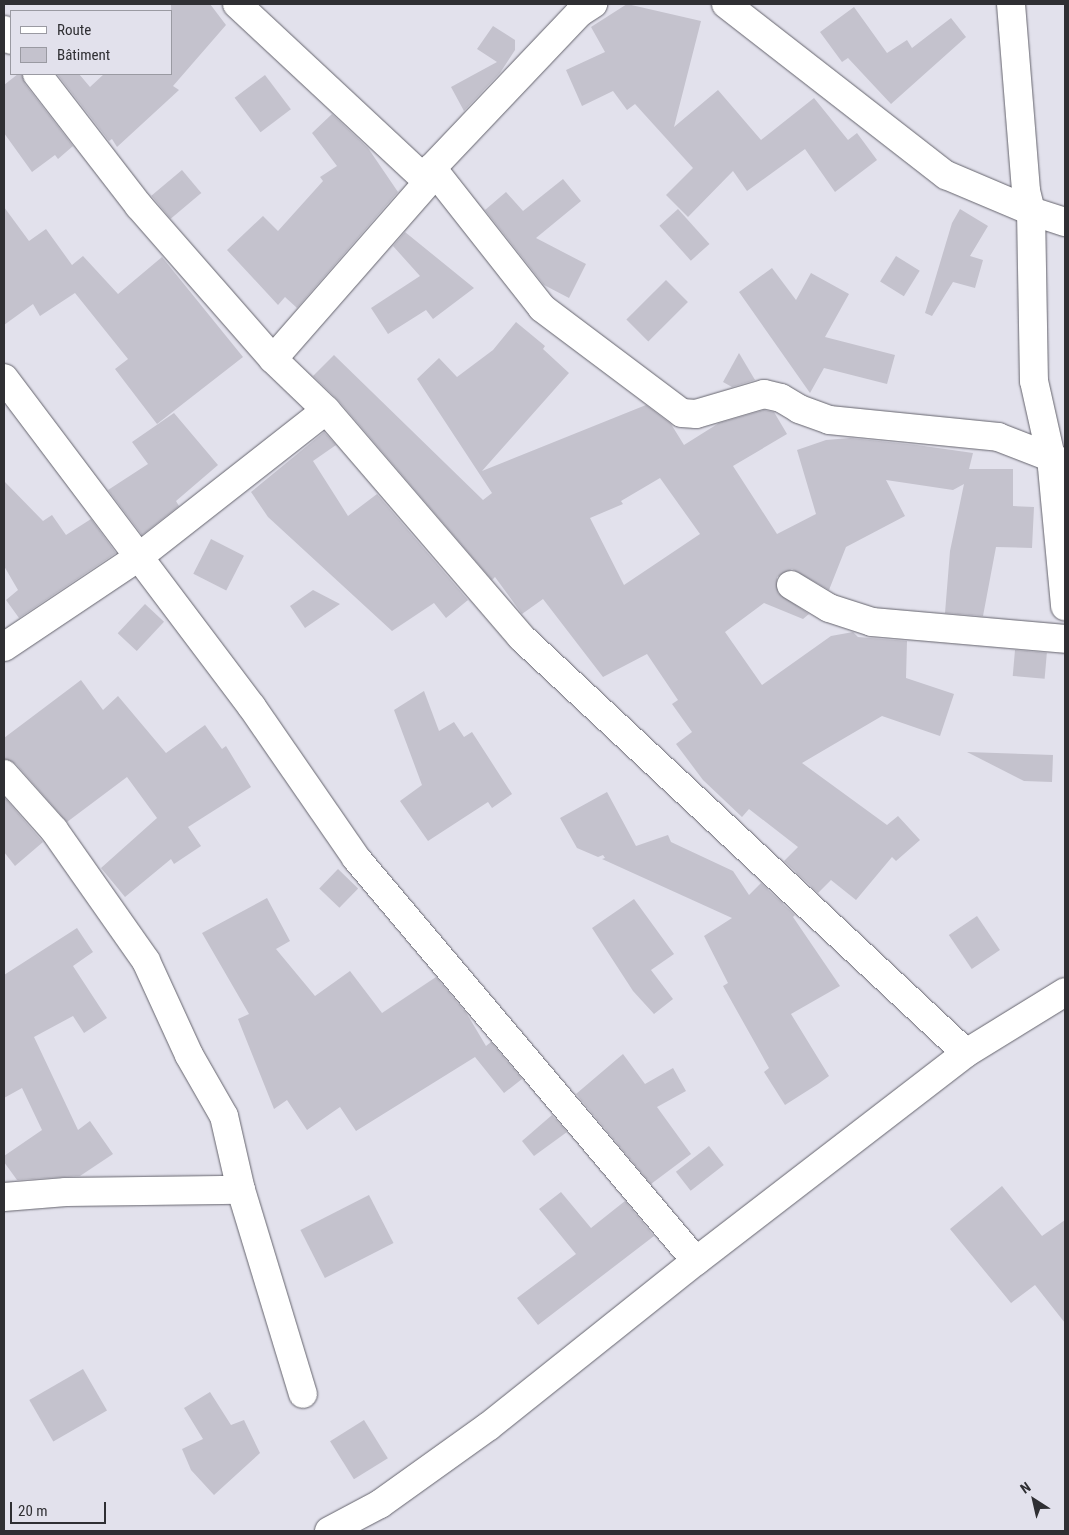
<!DOCTYPE html>
<html>
<head>
<meta charset="utf-8">
<style>
	body { margin:0 }
	#map { position:relative; width:1069px; height:1535px; overflow:hidden; background:#e2e1ec; font-family:"Roboto Condensed",sans-serif }
	div>[style] { position:absolute }
	.building>* { inset:0; background:#c4c2cd; transform-origin:0 0 }
	.roads { filter:drop-shadow(0 0 1px #65646d) drop-shadow(0 0 1px #65646d) }
	.minor>* { height:28px; margin:-14px; padding:0 14px; transform-origin:14px; border-radius:14px; background:#fff }
	span { translate:-50% -50%; white-space:nowrap; text-align:center; line-height:1.15; -webkit-text-stroke:4.5px #e2e1ec; paint-order:stroke }
	.frame { position:absolute; inset:0; border:5px solid #2f2f33; pointer-events:none }
	.legend { position:absolute; left:10px; top:10px; width:162px; height:65px; box-sizing:border-box; background:#e2e1ec; border:1px solid #9a9aa2; margin:0; padding:6px 9px; list-style:none; font-size:15px; color:#2f2f33 }
	.legend li { display:flex; align-items:center; gap:10px; height:25px }
	.legend b { width:25px; border:1px solid #9a9aa2 }
	.north { position:absolute; left:1009px; top:1475px; width:50px; height:50px; -webkit-text-stroke:4px #e2e1ec; paint-order:stroke; rotate:325deg; font-size:14px; font-weight:700; line-height:20px; text-align:center; color:#2f2f33 }
	.north::after { content:''; display:block; margin:auto; width:18px; height:22px; background:#2f2f33; clip-path:polygon(50% 0,100% 100%,50% 72%,0 100%) }
	.scale { position:absolute; left:10px; top:1502px; width:96px; height:22px; box-sizing:border-box; border:2px solid #2f2f33; border-top:0; padding-left:6px; font-size:15px; line-height:18px; white-space:nowrap; color:#2f2f33; -webkit-text-stroke:4px #e2e1ec; paint-order:stroke }
</style>
</head>
<body>
<div id="map">
	<div class="building">
		<i style="clip-path:polygon(171px 4px,210px 4px,226px 25px,173px 86px,179px 90px,117px 147px,112px 139px,109px 141px,57px 74px,79px 74px,90px 87px,104px 74px,171px 74px)"></i>
		<i style="clip-path:polygon(627px 4px,701px 21px,674px 127px,718px 90px,761px 140px,814px 98px,848px 140px,857px 133px,877px 160px,835px 192px,805px 149px,747px 191px,733px 171px,688px 217px,666px 195px,693px 168px,635px 104px,627px 110px,613px 91px,582px 106px,566px 70px,605px 52px,591px 27px)"></i>
		<i style="clip-path:polygon(854px 7px,887px 53px,907px 40px,912px 48px,951px 18px,966px 37px,891px 104px,848px 58px,842px 62px,820px 32px)"></i>
		<i style="clip-path:polygon(493px 26px,515px 40px,515px 50px,500px 73px,464px 111px,451px 87px,497px 62px,477px 49px)"></i>
		<i style="clip-path:polygon(18px 74px,22px 74px,25px 84px,73px 146px,58px 159px,55px 155px,32px 172px,4px 133px,4px 85px)"></i>
		<i style="left:265px;top:75px;width:43px;height:38px;rotate:53deg"></i>
		<i style="clip-path:polygon(332px 114px,368px 148px,398px 192px,297px 308px,285px 297px,278px 305px,227px 250px,263px 216px,278px 231px,323px 181px,320px 177px,337px 166px,312px 133px)"></i>
		<i style="left:182px;top:170px;width:30px;height:40px;rotate:50deg"></i>
		<i style="clip-path:polygon(563px 179px,581px 201px,536px 238px,586px 264px,569px 298px,544px 285px,485px 210px,506px 192px,523px 211px)"></i>
		<i style="clip-path:polygon(4px 207px,29px 241px,46px 229px,72px 265px,83px 256px,118px 294px,162px 257px,243px 357px,157px 424px,115px 369px,128px 359px,75px 293px,40px 316px,33px 304px,4px 325px)"></i>
		<i style="left:678px;top:209px;width:47px;height:25px;rotate:48deg"></i>
		<i style="clip-path:polygon(960px 209px,988px 226px,970px 256px,983px 260px,975px 288px,953px 282px,932px 316px,925px 313px,952px 223px)"></i>
		<i style="clip-path:polygon(405px 232px,474px 288px,433px 319px,426px 310px,388px 334px,371px 308px,420px 276px,393px 246px)"></i>
		<i style="left:896px;top:256px;width:28px;height:30px;rotate:32deg"></i>
		<i style="clip-path:polygon(772px 268px,796px 300px,811px 273px,849px 294px,825px 337px,895px 355px,887px 384px,824px 368px,810px 393px,739px 292px)"></i>
		<i style="left:666px;top:280px;width:31px;height:56px;rotate:45deg"></i>
		<i style="clip-path:polygon(evenodd,516px 322px,545px 346px,543px 349px,569px 373px,482px 471px,646px 405px,671px 424px,684px 445px,719px 423px,764px 410px,774px 412px,787px 434px,733px 466px,777px 534px,816px 514px,797px 450px,826px 440px,850px 438px,917px 445px,973px 453px,969px 469px,1013px 469px,1013px 506px,1034px 507px,1032px 548px,996px 547px,983px 616px,945px 613px,950px 551px,964px 484px,953px 490px,886px 480px,905px 516px,846px 547px,829px 590px,792px 569px,777px 577px,778px 593px,809px 614px,803px 619px,764px 603px,725px 632px,762px 685px,831px 636px,853px 632px,858px 637px,907px 641px,906px 678px,954px 694px,940px 736px,882px 716px,802px 763px,887px 825px,898px 816px,920px 840px,896px 861px,892px 857px,856px 900px,831px 880px,818px 893px,784px 861px,798px 847px,749px 809px,742px 817px,703px 780px,676px 744px,692px 732px,672px 704px,678px 700px,647px 654px,603px 677px,543px 599px,522px 614px,495px 577px,492px 580px,338px 400px,313px 376px,334px 355px,483px 500px,492px 493px,417px 379px,439px 358px,457px 377px,493px 350px,516px 322px,660px 478px,700px 534px,624px 585px,590px 518px,623px 504px,621px 501px,660px 478px)"></i>
		<i style="clip-path:polygon(739px 353px,755px 380px,732px 387px,723px 382px)"></i>
		<i style="clip-path:polygon(174px 413px,218px 465px,176px 501px,179px 506px,142px 535px,108px 490px,148px 464px,132px 442px)"></i>
		<i style="clip-path:polygon(324px 432px,336px 445px,313px 461px,348px 516px,377px 494px,468px 600px,446px 618px,434px 603px,392px 631px,268px 517px,251px 492px)"></i>
		<i style="clip-path:polygon(4px 481px,43px 521px,52px 515px,66px 535px,91px 519px,116px 553px,19px 618px,6px 600px,18px 590px,4px 566px)"></i>
		<i style="left:211px;top:539px;width:37px;height:39px;rotate:27deg"></i>
		<i style="clip-path:polygon(313px 590px,340px 604px,305px 628px,290px 606px)"></i>
		<i style="left:145px;top:604px;width:26px;height:40px;rotate:43deg"></i>
		<i style="left:1015px;top:650px;width:32px;height:26px;rotate:5deg"></i>
		<i style="clip-path:polygon(81px 680px,103px 710px,118px 696px,166px 753px,205px 725px,222px 749px,226px 746px,251px 787px,188px 827px,201px 846px,174px 864px,171px 859px,125px 897px,101px 868px,157px 818px,127px 777px,67px 822px,16px 764px,4px 759px,4px 738px)"></i>
		<i style="clip-path:polygon(424px 691px,439px 731px,454px 722px,464px 737px,472px 732px,512px 794px,492px 808px,488px 802px,428px 841px,400px 801px,422px 785px,394px 710px)"></i>
		<i style="clip-path:polygon(967px 752px,1053px 755px,1052px 782px,1024px 781px)"></i>
		<i style="clip-path:polygon(607px 792px,636px 846px,668px 835px,671px 842px,733px 871px,749px 895px,761px 883px,795px 915px,793px 917px,840px 986px,791px 1014px,829px 1076px,818px 1084px,785px 1105px,764px 1072px,769px 1068px,723px 986px,728px 983px,704px 936px,732px 918px,602px 859px,605px 858px,603px 855px,598px 857px,577px 848px,560px 818px)"></i>
		<i style="clip-path:polygon(4px 797px,43px 842px,15px 866px,4px 852px)"></i>
		<i style="left:338px;top:869px;width:28px;height:27px;rotate:44deg"></i>
		<i style="clip-path:polygon(267px 898px,290px 941px,276px 949px,315px 996px,350px 971px,382px 1013px,436px 977px,467px 1014px,486px 1046px,491px 1042px,522px 1079px,504px 1093px,475px 1057px,356px 1131px,340px 1107px,307px 1130px,287px 1100px,274px 1109px,238px 1019px,249px 1014px,202px 933px)"></i>
		<i style="clip-path:polygon(634px 899px,674px 954px,651px 970px,673px 999px,654px 1014px,633px 991px,592px 928px)"></i>
		<i style="left:977px;top:916px;width:41px;height:34px;rotate:56deg"></i>
		<i style="clip-path:polygon(77px 928px,93px 952px,73px 966px,107px 1018px,84px 1033px,73px 1016px,34px 1037px,78px 1130px,90px 1121px,113px 1154px,80px 1176px,17px 1180px,4px 1162px,4px 1156px,42px 1130px,22px 1088px,4px 1098px,4px 975px)"></i>
		<i style="clip-path:polygon(623px 1054px,645px 1084px,673px 1068px,686px 1091px,657px 1107px,691px 1154px,651px 1184px,576px 1094px)"></i>
		<i style="clip-path:polygon(552px 1115px,567px 1132px,534px 1156px,522px 1141px)"></i>
		<i style="left:709px;top:1146px;width:24px;height:42px;rotate:52deg"></i>
		<i style="clip-path:polygon(1002px 1186px,1042px 1236px,1065px 1220px,1065px 1323px,1035px 1285px,1011px 1303px,950px 1229px)"></i>
		<i style="clip-path:polygon(561px 1192px,591px 1228px,625px 1201px,654px 1236px,538px 1325px,517px 1298px,576px 1254px,539px 1209px)"></i>
		<i style="left:369px;top:1195px;width:54px;height:77px;rotate:63deg"></i>
		<i style="left:83px;top:1369px;width:48px;height:62px;rotate:60deg"></i>
		<i style="clip-path:polygon(210px 1392px,231px 1425px,244px 1420px,260px 1453px,214px 1495px,191px 1470px,182px 1449px,203px 1439px,184px 1408px)"></i>
		<i style="left:364px;top:1420px;width:45px;height:40px;rotate:58deg"></i>
	</div>
	<div class="roads">
		<div class="minor">
			<i style="left:237px;top:4px;width:261px;rotate:43deg"></i>
			<i style="left:726px;top:4px;width:279px;rotate:37.9deg"></i>
			<i style="left:946px;top:175px;width:92px;rotate:23deg"></i>
			<i style="left:1031px;top:211px;width:36px;rotate:18deg"></i>
			<i style="left:1011px;top:4px;width:188px;rotate:85.4deg"></i>
			<i style="left:1026px;top:191px;width:21px;rotate:76deg"></i>
			<i style="left:1031px;top:211px;width:170px;rotate:89deg"></i>
			<i style="left:1034px;top:381px;width:78px;rotate:77.4deg"></i>
			<i style="left:1051px;top:457px;width:150px;rotate:84.6deg"></i>
			<i style="left:4px;top:30px;width:12px;rotate:55deg"></i>
			<i style="left:37px;top:74px;width:167px;rotate:52.3deg"></i>
			<i style="left:139px;top:206px;width:203px;rotate:48.8deg"></i>
			<i style="left:273px;top:359px;width:74px;rotate:43.9deg"></i>
			<i style="left:326px;top:410px;width:299px;rotate:49.3deg"></i>
			<i style="left:521px;top:637px;width:609px;rotate:43.07deg"></i>
			<i style="left:432px;top:168px;width:178px;rotate:51.8deg"></i>
			<i style="left:542px;top:308px;width:175px;rotate:36.9deg"></i>
			<i style="left:682px;top:413px;width:14px;rotate:4deg"></i>
			<i style="left:696px;top:414px;width:71px;rotate:-16.4deg"></i>
			<i style="left:764px;top:394px;width:17px;rotate:13deg"></i>
			<i style="left:781px;top:398px;width:21px;rotate:31deg"></i>
			<i style="left:799px;top:409px;width:32px;rotate:20deg"></i>
			<i style="left:829px;top:420px;width:170px;rotate:5.7deg"></i>
			<i style="left:998px;top:437px;width:72px;rotate:21.2deg"></i>
			<i style="left:273px;top:359px;width:235px;rotate:-48.8deg"></i>
			<i style="left:428px;top:182px;width:15px;rotate:-74deg"></i>
			<i style="left:432px;top:168px;width:214px;rotate:-46.5deg"></i>
			<i style="left:579px;top:13px;width:17px;rotate:-33deg"></i>
			<i style="left:4px;top:378px;width:412px;rotate:53deg"></i>
			<i style="left:252px;top:707px;width:183px;rotate:55.4deg"></i>
			<i style="left:356px;top:858px;width:527px;rotate:49.85deg"></i>
			<i style="left:791px;top:585px;width:44px;rotate:31.2deg"></i>
			<i style="left:829px;top:608px;width:45px;rotate:18deg"></i>
			<i style="left:872px;top:622px;width:194px;rotate:5deg"></i>
			<i style="left:4px;top:647px;width:164px;rotate:-33.8deg"></i>
			<i style="left:140px;top:556px;width:236px;rotate:-38.1deg"></i>
			<i style="left:4px;top:774px;width:75px;rotate:48.2deg"></i>
			<i style="left:54px;top:830px;width:160px;rotate:54.9deg"></i>
			<i style="left:146px;top:961px;width:103px;rotate:65.4deg"></i>
			<i style="left:189px;top:1055px;width:70px;rotate:60.2deg"></i>
			<i style="left:224px;top:1116px;width:76px;rotate:77.1deg"></i>
			<i style="left:241px;top:1190px;width:213px;rotate:73.1deg"></i>
			<i style="left:4px;top:1197px;width:62px;rotate:-4.6deg"></i>
			<i style="left:66px;top:1192px;width:175px;rotate:-0.7deg"></i>
			<i style="left:329px;top:1531px;width:58px;rotate:-27.9deg"></i>
			<i style="left:380px;top:1504px;width:134px;rotate:-35.6deg"></i>
			<i style="left:489px;top:1426px;width:265px;rotate:-38.6deg"></i>
			<i style="left:696px;top:1261px;width:341px;rotate:-37.6deg"></i>
			<i style="left:966px;top:1053px;width:116px;rotate:-31.6deg"></i>
		</div>
	</div>
	<div class="frame"></div>
	<ul class="legend">
	<li><b style="height:6px;background:#fff"></b>Route</li>
	<li><b style="height:14px;background:#c4c2cd"></b>Bâtiment</li>
	</ul>
	<div class="north">N</div>
	<div class="scale">20 m</div>
</div>
</body>
</html>
